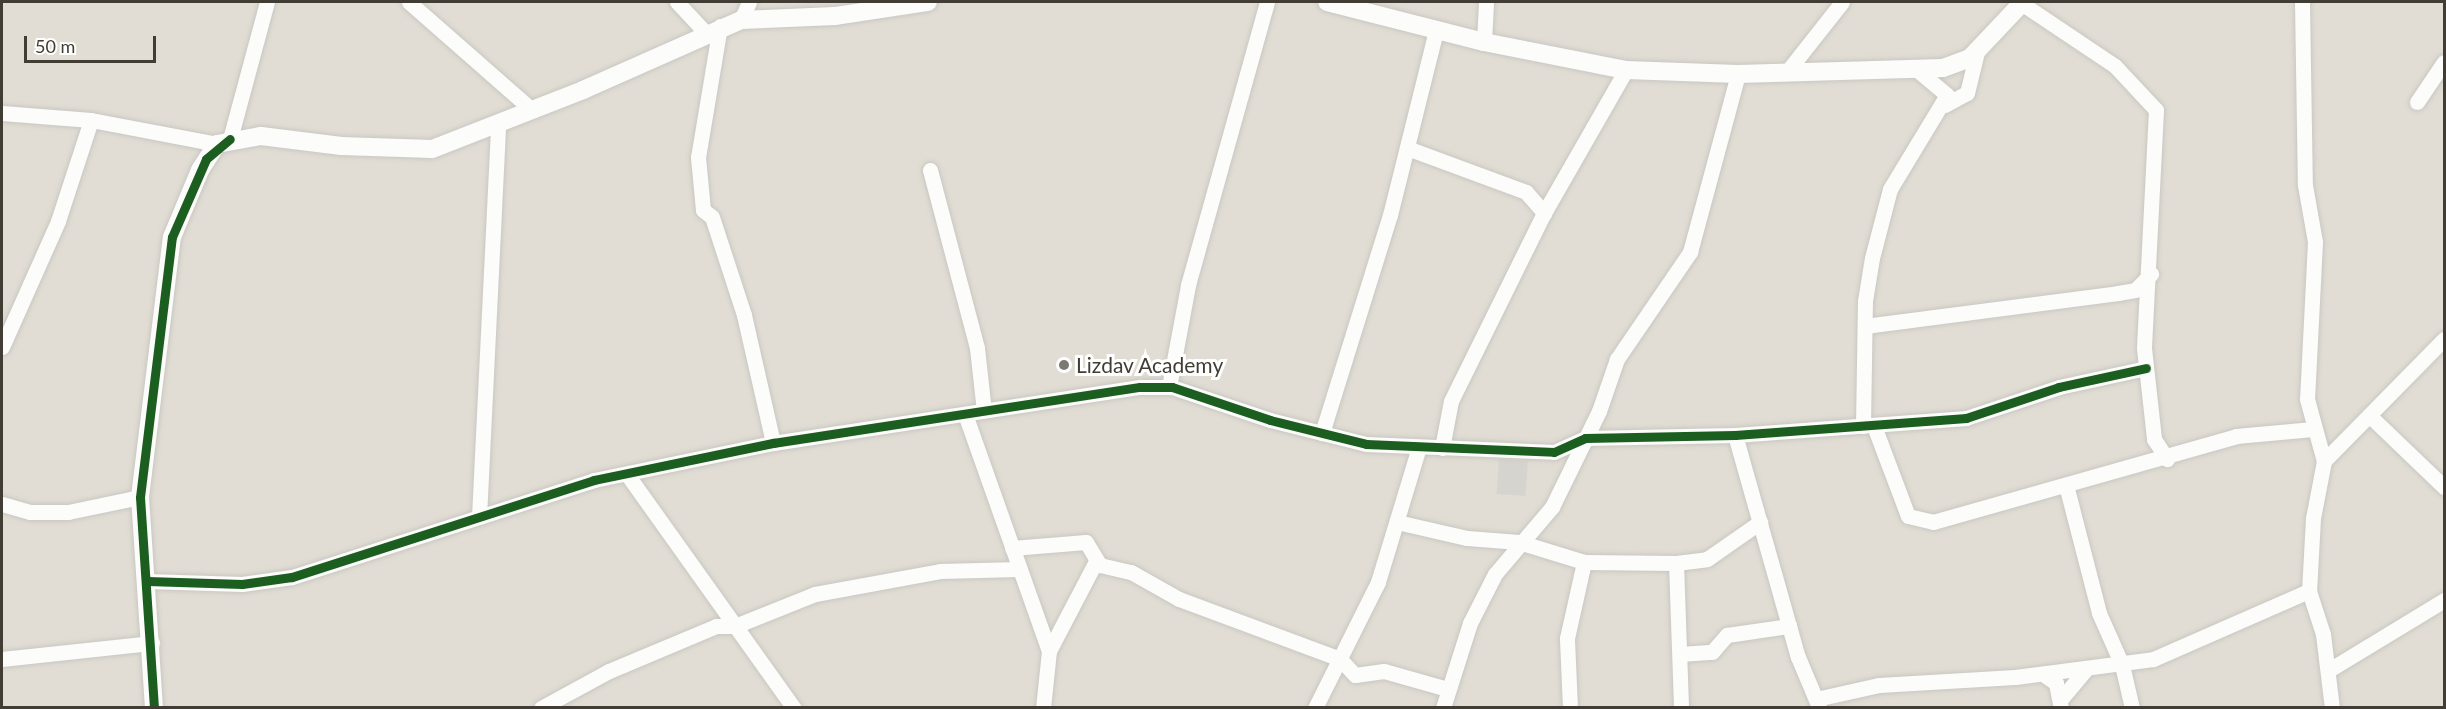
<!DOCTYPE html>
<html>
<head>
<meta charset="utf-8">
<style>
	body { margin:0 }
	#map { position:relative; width:2446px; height:709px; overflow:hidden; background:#edebe6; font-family:Lato,sans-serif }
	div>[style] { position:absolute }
	.residential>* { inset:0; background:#e1ddd4; transform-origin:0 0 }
	.building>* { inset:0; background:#d6d4cf; transform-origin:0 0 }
	.roads { filter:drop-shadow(0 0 2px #c9c7c2) drop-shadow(0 0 2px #c9c7c2) }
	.minor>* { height:15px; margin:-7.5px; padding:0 7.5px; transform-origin:7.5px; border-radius:7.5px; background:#fcfcfb }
	.tertiary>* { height:18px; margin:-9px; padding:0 9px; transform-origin:9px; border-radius:9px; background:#fcfcfb }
	.cycleway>* { height:9px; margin:-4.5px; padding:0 4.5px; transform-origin:4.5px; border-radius:4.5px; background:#1b5e20 }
	.dots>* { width:16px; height:16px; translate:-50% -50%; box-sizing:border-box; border:3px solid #fff; border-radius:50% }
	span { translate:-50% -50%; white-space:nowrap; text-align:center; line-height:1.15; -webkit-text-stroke:6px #fff; paint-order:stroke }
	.poi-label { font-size:21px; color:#413c34 }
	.left { translate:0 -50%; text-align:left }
	.frame { position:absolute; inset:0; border:3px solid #413c34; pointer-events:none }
	.scale { position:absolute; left:24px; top:36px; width:132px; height:27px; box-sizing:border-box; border:3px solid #413c34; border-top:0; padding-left:8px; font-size:18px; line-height:21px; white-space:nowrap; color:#413c34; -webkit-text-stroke:4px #fff; paint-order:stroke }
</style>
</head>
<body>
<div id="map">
	<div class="residential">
		<i style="left:2px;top:2px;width:2442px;height:705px"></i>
	</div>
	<div class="building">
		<i style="left:1499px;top:459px;width:29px;height:35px;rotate:4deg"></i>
	</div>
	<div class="roads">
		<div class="minor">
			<i style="left:409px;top:2px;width:164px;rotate:41.3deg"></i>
			<i style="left:677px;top:2px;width:40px;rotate:47deg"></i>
			<i style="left:2302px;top:2px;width:183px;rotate:89.1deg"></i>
			<i style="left:2305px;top:185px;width:58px;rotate:80deg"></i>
			<i style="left:2315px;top:242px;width:157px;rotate:92.9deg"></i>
			<i style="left:2307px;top:399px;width:64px;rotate:74.7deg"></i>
			<i style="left:2324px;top:461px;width:58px;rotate:100.9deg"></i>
			<i style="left:2313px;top:518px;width:73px;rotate:93.1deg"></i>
			<i style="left:2309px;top:591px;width:45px;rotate:72deg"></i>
			<i style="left:2323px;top:634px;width:75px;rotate:83.1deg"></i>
			<i style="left:2021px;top:3px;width:113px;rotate:33.8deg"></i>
			<i style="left:2115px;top:66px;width:60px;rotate:47deg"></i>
			<i style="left:2156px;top:110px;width:238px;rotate:92.9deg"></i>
			<i style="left:2144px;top:348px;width:92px;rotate:83.7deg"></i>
			<i style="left:2154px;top:439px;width:24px;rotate:57deg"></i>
			<i style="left:741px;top:20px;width:20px;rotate:-66deg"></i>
			<i style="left:720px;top:26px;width:133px;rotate:99.5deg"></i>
			<i style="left:698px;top:157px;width:53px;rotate:84.6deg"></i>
			<i style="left:703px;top:210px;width:11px;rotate:38deg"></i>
			<i style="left:712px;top:217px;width:103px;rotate:71.9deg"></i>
			<i style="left:744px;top:315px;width:131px;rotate:77.2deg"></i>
			<i style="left:1484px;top:42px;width:40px;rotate:-87.1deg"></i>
			<i style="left:1786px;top:73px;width:90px;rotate:-51.7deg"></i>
			<i style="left:2417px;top:102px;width:48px;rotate:-56deg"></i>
			<i style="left:1945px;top:105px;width:25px;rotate:-29deg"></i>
			<i style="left:1967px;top:93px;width:42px;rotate:-76.3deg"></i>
			<i style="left:2px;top:113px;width:89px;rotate:4.5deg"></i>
			<i style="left:91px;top:120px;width:128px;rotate:10.8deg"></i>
			<i style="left:230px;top:139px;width:142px;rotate:-74.9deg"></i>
			<i style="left:1407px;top:148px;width:127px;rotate:20.3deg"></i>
			<i style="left:1526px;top:192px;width:28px;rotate:49deg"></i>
			<i style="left:930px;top:170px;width:184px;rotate:75.2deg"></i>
			<i style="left:977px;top:348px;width:63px;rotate:83.7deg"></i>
			<i style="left:1865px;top:326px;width:255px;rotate:-7.4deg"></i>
			<i style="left:2118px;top:293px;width:17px;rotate:-10deg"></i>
			<i style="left:2135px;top:290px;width:23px;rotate:-45deg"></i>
			<i style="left:2px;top:347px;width:138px;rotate:-66deg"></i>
			<i style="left:58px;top:221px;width:106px;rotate:-71.9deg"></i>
			<i style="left:1169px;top:387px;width:104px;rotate:-79.4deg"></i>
			<i style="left:1188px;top:285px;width:294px;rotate:-74.4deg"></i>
			<i style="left:965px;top:414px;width:251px;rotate:70.5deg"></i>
			<i style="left:1049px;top:651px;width:57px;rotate:96deg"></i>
			<i style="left:2370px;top:416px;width:103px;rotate:43.8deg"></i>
			<i style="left:1863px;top:426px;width:125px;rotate:-89.1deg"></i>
			<i style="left:1865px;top:301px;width:44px;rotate:-80.8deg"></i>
			<i style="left:1872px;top:258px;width:71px;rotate:-75.4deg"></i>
			<i style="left:1890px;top:189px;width:110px;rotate:-58.8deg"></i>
			<i style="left:1947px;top:95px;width:40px;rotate:-140deg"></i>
			<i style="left:1874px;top:426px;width:96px;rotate:69.3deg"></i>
			<i style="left:1908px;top:516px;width:26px;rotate:13deg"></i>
			<i style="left:1933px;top:522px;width:315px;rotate:-15.8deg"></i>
			<i style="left:2236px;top:436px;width:77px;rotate:-5.2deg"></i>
			<i style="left:1322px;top:433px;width:228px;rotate:-72.7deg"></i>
			<i style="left:1390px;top:215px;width:191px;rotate:-76deg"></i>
			<i style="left:1735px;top:435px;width:231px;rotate:74.2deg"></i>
			<i style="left:1798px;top:657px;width:54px;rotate:67.2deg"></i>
			<i style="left:1442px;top:448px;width:48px;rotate:-79.2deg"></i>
			<i style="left:1451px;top:401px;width:210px;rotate:-63.7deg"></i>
			<i style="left:1544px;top:213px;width:165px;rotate:-60.2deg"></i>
			<i style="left:2324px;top:461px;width:171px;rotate:-45.5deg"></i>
			<i style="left:629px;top:477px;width:284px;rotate:54.5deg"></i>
			<i style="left:2066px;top:485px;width:132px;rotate:75.5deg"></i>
			<i style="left:2099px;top:613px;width:57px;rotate:66.1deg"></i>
			<i style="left:2122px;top:665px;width:44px;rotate:76.9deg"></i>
			<i style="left:2px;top:504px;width:29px;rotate:16deg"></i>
			<i style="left:30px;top:512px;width:38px"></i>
			<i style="left:68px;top:512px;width:74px;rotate:-11.8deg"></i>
			<i style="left:479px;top:517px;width:394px;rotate:-87.2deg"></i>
			<i style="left:1397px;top:522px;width:72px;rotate:12.9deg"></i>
			<i style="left:1467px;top:538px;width:52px;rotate:4.4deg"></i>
			<i style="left:1519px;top:542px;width:68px;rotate:17.1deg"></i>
			<i style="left:1584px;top:562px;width:92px;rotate:0.6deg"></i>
			<i style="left:1676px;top:563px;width:31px;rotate:-7deg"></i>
			<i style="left:1707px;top:559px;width:65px;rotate:-34.9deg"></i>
			<i style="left:1012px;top:548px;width:74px;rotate:-4.6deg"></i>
			<i style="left:1086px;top:542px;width:27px;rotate:59deg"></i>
			<i style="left:1100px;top:565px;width:32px;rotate:13deg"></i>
			<i style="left:1131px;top:572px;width:55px;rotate:29.4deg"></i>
			<i style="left:1179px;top:599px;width:172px;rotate:20.4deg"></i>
			<i style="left:1340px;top:659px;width:22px;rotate:47deg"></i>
			<i style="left:1355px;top:675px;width:29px;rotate:-8deg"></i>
			<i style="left:1384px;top:671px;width:66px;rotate:15.9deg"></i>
			<i style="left:1676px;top:563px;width:145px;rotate:88deg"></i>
			<i style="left:147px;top:581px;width:95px;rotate:1.8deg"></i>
			<i style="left:242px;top:584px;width:50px;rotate:-8deg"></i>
			<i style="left:292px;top:577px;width:317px;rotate:-17.8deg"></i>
			<i style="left:594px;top:480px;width:183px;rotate:-11.7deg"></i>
			<i style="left:773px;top:443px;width:371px;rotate:-8.7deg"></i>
			<i style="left:1140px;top:387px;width:32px"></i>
			<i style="left:1172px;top:387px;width:103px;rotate:18.6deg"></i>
			<i style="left:1270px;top:420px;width:99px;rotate:14deg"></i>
			<i style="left:1366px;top:444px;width:188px;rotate:2.4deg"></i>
			<i style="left:1554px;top:452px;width:34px;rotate:-24deg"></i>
			<i style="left:1585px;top:438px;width:150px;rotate:-1.1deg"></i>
			<i style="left:1735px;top:435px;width:232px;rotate:-4.2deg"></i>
			<i style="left:1966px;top:418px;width:98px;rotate:-18.4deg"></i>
			<i style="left:2059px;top:387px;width:89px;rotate:-12.3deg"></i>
			<i style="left:1049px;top:651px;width:102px;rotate:-62.4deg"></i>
			<i style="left:1680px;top:654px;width:32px;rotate:-4deg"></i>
			<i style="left:1712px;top:652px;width:23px;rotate:-49deg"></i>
			<i style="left:1727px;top:635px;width:63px;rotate:-8.3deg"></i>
			<i style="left:2px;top:659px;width:151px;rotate:-6.1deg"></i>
			<i style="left:2329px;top:670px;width:135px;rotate:-31.3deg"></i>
			<i style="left:2043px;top:674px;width:16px;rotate:35deg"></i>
			<i style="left:2056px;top:683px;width:25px;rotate:79deg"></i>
			<i style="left:1816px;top:699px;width:65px;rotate:-12.5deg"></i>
			<i style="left:1879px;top:685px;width:136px;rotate:-3.4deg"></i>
			<i style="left:2015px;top:677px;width:139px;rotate:-7.4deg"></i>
			<i style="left:2153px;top:659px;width:170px;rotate:-23.6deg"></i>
			<i style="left:2061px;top:699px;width:39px;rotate:-50deg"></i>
			<i style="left:541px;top:708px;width:77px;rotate:-28.6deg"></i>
			<i style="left:609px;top:671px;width:116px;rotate:-22.8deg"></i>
			<i style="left:716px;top:626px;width:19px"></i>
			<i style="left:735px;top:626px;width:86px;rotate:-21.8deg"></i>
			<i style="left:815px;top:594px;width:127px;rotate:-10.4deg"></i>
			<i style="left:940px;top:571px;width:79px;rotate:-1.5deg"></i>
			<i style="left:1315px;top:708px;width:141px;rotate:-63.4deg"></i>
			<i style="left:1378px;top:582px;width:141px;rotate:-73.1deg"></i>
			<i style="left:1443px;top:708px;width:89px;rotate:-72.4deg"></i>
			<i style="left:1470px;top:623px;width:55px;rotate:-63deg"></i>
			<i style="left:1495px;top:574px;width:88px;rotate:-49.6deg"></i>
			<i style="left:1552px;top:507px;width:107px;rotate:-63.9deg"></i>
			<i style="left:1599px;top:411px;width:55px;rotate:-70.9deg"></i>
			<i style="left:1617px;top:359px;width:130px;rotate:-55.7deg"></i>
			<i style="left:1690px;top:252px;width:184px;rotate:-74.9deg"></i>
			<i style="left:1570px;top:708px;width:70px;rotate:-92.5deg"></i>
			<i style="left:1567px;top:638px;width:78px;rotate:-77.4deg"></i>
		</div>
		<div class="tertiary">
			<i style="left:1327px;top:2px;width:162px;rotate:14.3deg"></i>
			<i style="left:1484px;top:42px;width:145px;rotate:11.2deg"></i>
			<i style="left:1626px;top:70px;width:112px;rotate:2deg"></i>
			<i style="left:1738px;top:74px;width:205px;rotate:-1.7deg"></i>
			<i style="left:1943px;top:68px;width:29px;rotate:-20deg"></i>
			<i style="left:1970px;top:58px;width:77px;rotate:-46.6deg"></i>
			<i style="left:154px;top:708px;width:211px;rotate:-93.8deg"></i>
			<i style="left:140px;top:497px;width:262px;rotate:-83deg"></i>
			<i style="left:172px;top:237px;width:73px;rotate:-67.3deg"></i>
			<i style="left:200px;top:170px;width:31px;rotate:-57deg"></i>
			<i style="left:217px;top:144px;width:45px;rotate:-10.3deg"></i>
			<i style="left:261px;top:136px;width:81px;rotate:7.1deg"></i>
			<i style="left:341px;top:146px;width:91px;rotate:1.9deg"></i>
			<i style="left:432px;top:149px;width:162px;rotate:-21.3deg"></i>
			<i style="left:583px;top:90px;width:173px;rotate:-23.9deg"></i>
			<i style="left:741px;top:20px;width:94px;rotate:-2.4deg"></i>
			<i style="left:835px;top:16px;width:94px;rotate:-8.6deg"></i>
		</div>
	</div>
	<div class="cycleway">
		<i style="left:147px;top:581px;width:95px;rotate:1.8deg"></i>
		<i style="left:242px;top:584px;width:50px;rotate:-8deg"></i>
		<i style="left:292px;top:577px;width:317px;rotate:-17.8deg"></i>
		<i style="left:594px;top:480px;width:183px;rotate:-11.7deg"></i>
		<i style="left:773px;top:443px;width:371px;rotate:-8.7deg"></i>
		<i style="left:1140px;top:387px;width:32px"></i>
		<i style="left:1172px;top:387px;width:103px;rotate:18.6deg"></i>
		<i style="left:1270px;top:420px;width:99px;rotate:14deg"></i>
		<i style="left:1366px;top:444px;width:188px;rotate:2.4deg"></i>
		<i style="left:1554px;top:452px;width:34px;rotate:-24deg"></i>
		<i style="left:1585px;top:438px;width:150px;rotate:-1.1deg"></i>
		<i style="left:1735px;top:435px;width:232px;rotate:-4.2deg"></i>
		<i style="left:1966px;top:418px;width:98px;rotate:-18.4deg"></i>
		<i style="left:2059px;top:387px;width:89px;rotate:-12.3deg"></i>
		<i style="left:154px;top:708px;width:211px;rotate:-93.8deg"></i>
		<i style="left:140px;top:497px;width:262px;rotate:-83deg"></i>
		<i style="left:172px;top:237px;width:85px;rotate:-66.4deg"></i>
		<i style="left:206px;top:159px;width:31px;rotate:-40deg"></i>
	</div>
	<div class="dots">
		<i style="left:1064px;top:365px;background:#7d7972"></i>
	</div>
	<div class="poi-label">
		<span class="left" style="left:1076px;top:365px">Lizdav Academy</span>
	</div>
	<div class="frame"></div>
	<div class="scale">50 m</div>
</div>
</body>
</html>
